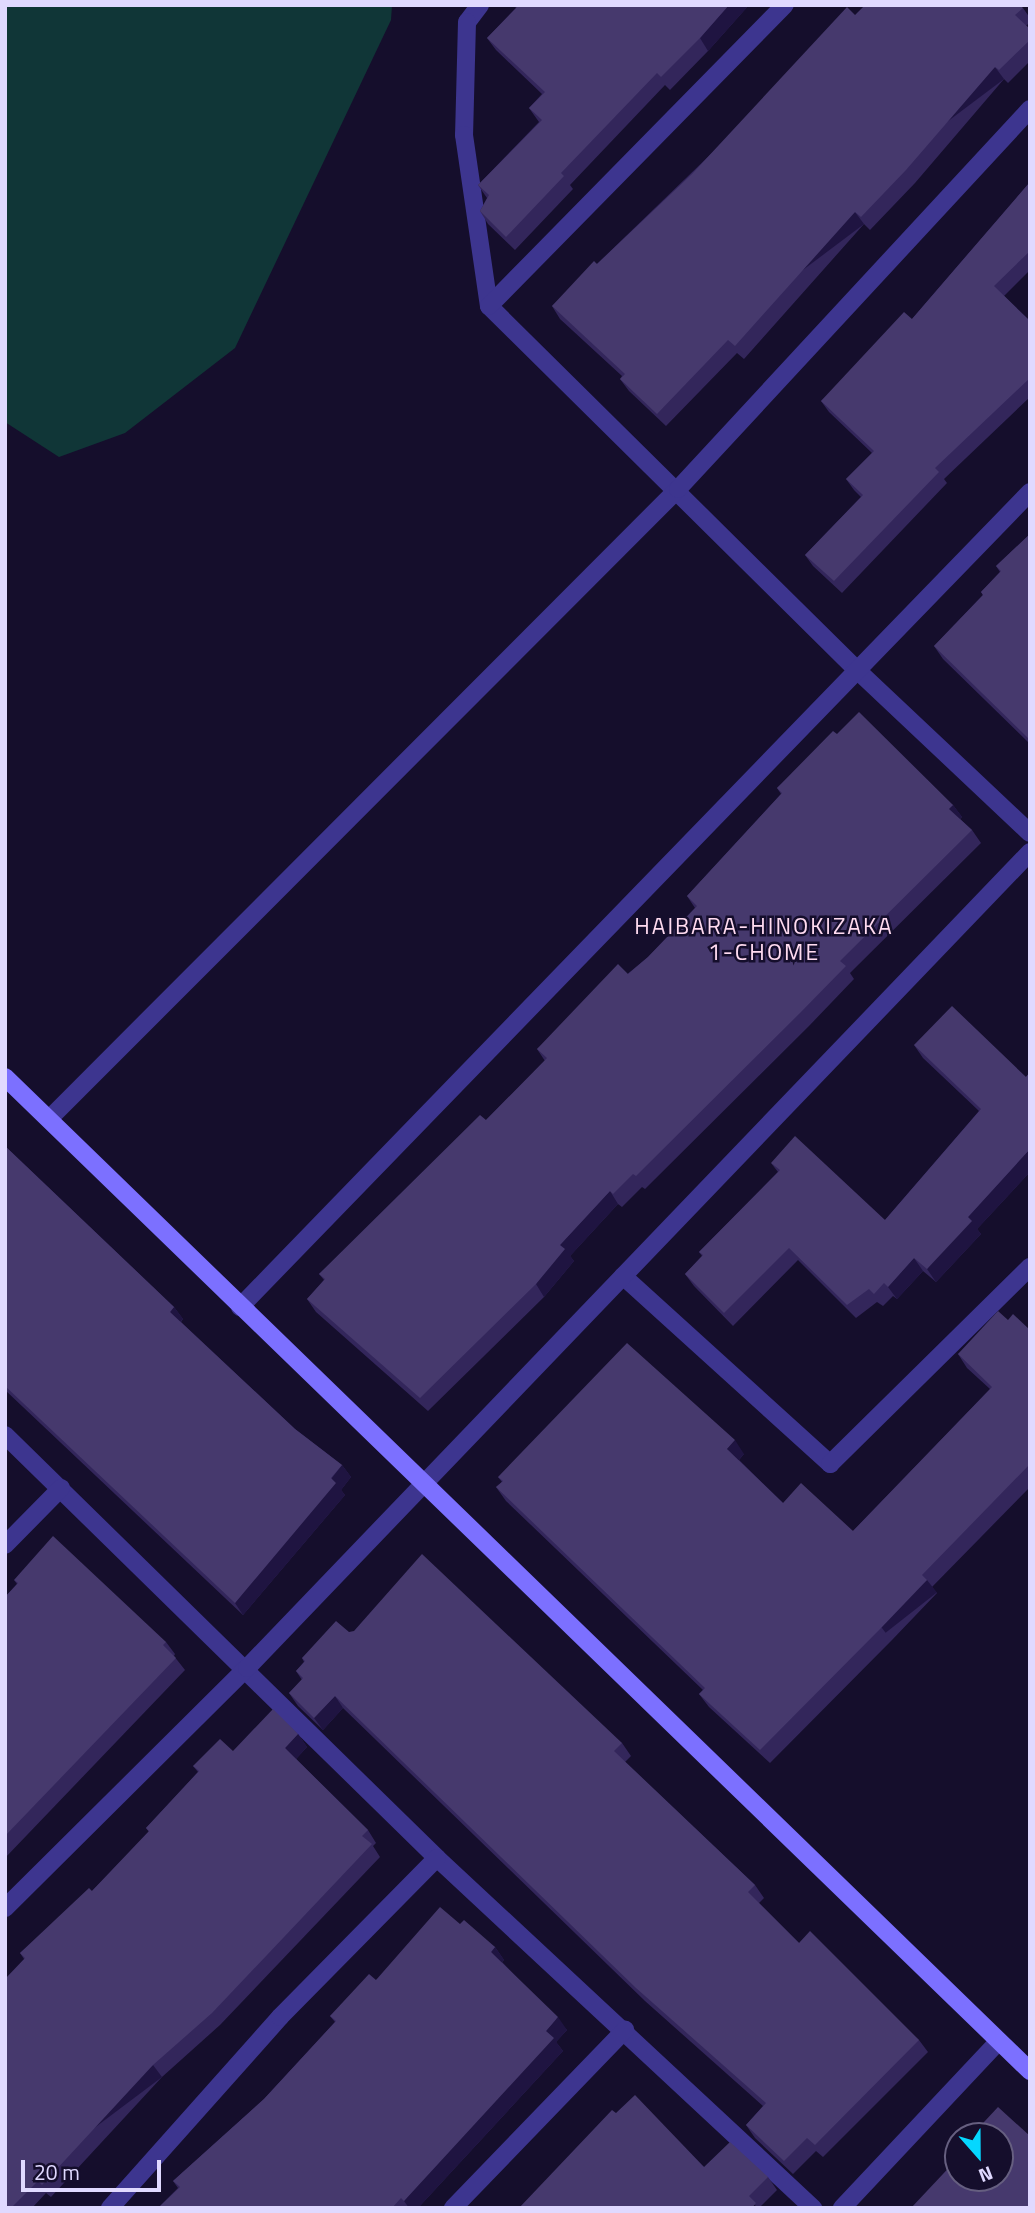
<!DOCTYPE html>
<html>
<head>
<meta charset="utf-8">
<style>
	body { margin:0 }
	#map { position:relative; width:1035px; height:2213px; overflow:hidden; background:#150e2c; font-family:"Titillium Web",sans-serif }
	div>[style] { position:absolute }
	.green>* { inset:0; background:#103637 }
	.street>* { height:18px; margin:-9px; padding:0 9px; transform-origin:9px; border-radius:9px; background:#3d358f }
	.secondary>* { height:18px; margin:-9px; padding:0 9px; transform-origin:9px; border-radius:9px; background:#7c70ff }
	.wall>* { inset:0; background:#33265b }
	.shaded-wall>* { inset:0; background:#1f1441; transform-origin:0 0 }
	.building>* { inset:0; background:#46396d }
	span { translate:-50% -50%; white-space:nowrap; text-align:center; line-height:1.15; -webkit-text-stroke:5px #150e2c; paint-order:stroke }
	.neighbourhood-label { font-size:23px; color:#ffdbf0; letter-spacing:2px }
	.frame { position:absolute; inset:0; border:7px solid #e0d9ff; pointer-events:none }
	.north { position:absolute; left:944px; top:2122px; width:70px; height:70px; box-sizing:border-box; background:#150e2c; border:2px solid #665f80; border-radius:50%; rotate:159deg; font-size:19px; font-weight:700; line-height:28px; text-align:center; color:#e0d9ff }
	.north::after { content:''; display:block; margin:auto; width:24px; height:32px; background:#05d7ff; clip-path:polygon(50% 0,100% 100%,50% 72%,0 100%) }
	.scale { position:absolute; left:21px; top:2160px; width:140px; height:32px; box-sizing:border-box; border:4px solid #e0d9ff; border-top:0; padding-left:9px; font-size:21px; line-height:24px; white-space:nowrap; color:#e0d9ff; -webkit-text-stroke:5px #150e2c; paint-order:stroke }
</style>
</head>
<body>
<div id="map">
	<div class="green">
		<i style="clip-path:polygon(5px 5px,392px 5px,391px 20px,235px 348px,125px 433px,59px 457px,5px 422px)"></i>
	</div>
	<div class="street">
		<i style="left:480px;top:5px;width:21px;rotate:127deg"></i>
		<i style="left:467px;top:22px;width:113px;rotate:91.5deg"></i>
		<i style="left:464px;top:135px;width:173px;rotate:81.7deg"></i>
		<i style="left:489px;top:306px;width:519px;rotate:44.69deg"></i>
		<i style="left:858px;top:671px;width:236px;rotate:43.3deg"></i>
		<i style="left:489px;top:306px;width:422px;rotate:-45.5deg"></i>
		<i style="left:50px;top:1118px;width:889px;rotate:-45.05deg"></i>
		<i style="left:678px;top:489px;width:518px;rotate:-47.19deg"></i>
		<i style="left:623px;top:1276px;width:280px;rotate:42.2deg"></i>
		<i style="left:830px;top:1464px;width:281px;rotate:-44.6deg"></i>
		<i style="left:240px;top:1307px;width:1135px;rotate:-45.89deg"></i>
		<i style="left:5px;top:1435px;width:605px;rotate:44.4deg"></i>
		<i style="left:437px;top:1858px;width:514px;rotate:42.95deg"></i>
		<i style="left:5px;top:1545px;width:80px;rotate:-45.5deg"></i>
		<i style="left:5px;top:1908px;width:341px;rotate:-44.8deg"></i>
		<i style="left:247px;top:1668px;width:1131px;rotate:-46.18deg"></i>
		<i style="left:110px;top:2208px;width:256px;rotate:-48.3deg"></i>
		<i style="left:280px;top:2017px;width:223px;rotate:-45.4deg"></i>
		<i style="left:453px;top:2208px;width:248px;rotate:-46deg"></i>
		<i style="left:842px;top:2208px;width:229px;rotate:-46.8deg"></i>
	</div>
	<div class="secondary">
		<i style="left:5px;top:1077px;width:1428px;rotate:44.12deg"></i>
	</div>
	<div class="wall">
		<i style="clip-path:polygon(514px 5px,749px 5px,708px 51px,670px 90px,665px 85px,570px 185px,573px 189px,515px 250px,488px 224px,480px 211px,487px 198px,478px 185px,539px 122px,529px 108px,542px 94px,496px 50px,487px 38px,516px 8px)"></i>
		<i style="clip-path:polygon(1023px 8px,1030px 18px,1030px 22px,1026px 26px,1030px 29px,1030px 61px,1008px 83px,1004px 79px,915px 183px,870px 230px,864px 224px,744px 359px,737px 353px,666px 426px,629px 391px,620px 379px,622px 376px,560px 319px,552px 306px,597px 264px,855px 15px)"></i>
		<i style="clip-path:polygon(1030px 182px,1030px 270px,1004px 296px,1030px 321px,1030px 397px,944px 479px,947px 483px,842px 593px,813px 566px,805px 555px,861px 497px,854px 490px,846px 479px,872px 453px,829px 412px,821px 401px,912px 319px)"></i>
		<i style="clip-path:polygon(1030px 534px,1030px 744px,943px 659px,934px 646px,983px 595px,981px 592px,1000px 572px,996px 566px)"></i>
		<i style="clip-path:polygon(837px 734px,953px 805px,962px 817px,960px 819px,972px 830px,981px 843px,850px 973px,854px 979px,809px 1026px,645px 1189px,642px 1187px,622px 1207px,618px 1204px,570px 1256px,574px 1261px,544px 1297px,428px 1411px,316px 1312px,307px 1299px,324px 1280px,319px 1274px,486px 1120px,545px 1061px,537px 1049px,648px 957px,695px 908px,687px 896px,781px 794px,777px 788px)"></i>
		<i style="clip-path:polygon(914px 1045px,1026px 1077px,1030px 1072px,1030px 1172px,977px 1229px,981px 1234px,936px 1282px,923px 1271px,897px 1299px,893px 1296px,883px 1306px,877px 1302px,856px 1318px,798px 1260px,733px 1326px,694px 1286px,685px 1274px,702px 1256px,699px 1252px,778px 1172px,771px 1163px,885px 1220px,979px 1111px,923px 1058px)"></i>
		<i style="clip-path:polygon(5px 1146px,174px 1307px,183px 1319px,181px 1322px,295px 1429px,342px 1465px,351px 1477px,341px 1490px,345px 1495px,243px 1615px,5px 1390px)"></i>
		<i style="clip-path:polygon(1008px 1320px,1030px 1330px,1030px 1487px,932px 1587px,937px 1593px,892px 1640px,770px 1763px,709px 1707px,699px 1694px,703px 1690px,506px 1501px,496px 1487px,502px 1482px,498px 1477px,744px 1454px,739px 1460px,783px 1503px,853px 1531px,990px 1389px,967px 1368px,958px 1354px)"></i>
		<i style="clip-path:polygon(14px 1580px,166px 1642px,175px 1654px,174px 1656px,185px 1670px,5px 1858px,5px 1597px,17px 1584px)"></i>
		<i style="clip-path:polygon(349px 1632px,622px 1743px,631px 1756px,625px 1762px,755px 1885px,764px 1898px,759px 1903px,799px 1943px,919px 2040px,928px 2052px,823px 2157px,816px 2151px,793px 2174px,755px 2138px,746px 2125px,763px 2106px,645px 2001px,343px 1708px,323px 1730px,298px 1706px,289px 1693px,302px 1680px,296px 1671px,304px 1662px,302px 1658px)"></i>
		<i style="clip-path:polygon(298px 1734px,307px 1747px,296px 1759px,368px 1830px,376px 1843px,373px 1846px,380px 1857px,220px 2025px,162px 2077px,51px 2197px,46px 2193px,32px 2208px,5px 2208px,24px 1959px,20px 1953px,92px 1891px,149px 1832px,146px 1828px,198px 1772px,193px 1766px,233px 1751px)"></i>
		<i style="clip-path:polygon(460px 1924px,495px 1947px,504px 1960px,502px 1962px,567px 2030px,556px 2042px,563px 2051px,418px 2208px,158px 2208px,178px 2188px,173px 2181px,264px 2099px,335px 2022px,330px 2016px,376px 1980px)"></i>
		<i style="clip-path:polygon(616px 2113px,704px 2167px,768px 2177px,777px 2190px,759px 2208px)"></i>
	</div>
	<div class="shaded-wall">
		<i style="clip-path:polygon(729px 5px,749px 5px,708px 51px,700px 38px)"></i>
		<i style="left:995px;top:67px;width:15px;height:136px;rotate:53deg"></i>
		<i style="left:855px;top:212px;width:15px;height:180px;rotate:53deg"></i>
		<i style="left:953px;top:805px;width:15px;height:6px;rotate:53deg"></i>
		<i style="clip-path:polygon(1030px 1149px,1030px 1172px,977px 1229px,981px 1234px,936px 1282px,927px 1269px,968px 1217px)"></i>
		<i style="clip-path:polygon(610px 1191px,618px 1204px,570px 1256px,574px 1261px,544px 1297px,536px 1284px,560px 1245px)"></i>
		<i style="clip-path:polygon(914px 1258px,923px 1271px,897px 1299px,888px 1287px)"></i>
		<i style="clip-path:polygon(174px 1307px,183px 1319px,178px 1324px,170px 1312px)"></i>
		<i style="clip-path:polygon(735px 1440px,744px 1454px,736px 1463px,727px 1449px)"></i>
		<i style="clip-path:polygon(342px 1465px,351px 1477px,341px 1490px,345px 1495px,243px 1615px,235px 1603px)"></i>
		<i style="left:927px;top:1580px;width:16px;height:65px;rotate:52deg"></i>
		<i style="clip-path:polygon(335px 1696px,343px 1708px,323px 1730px,314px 1718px)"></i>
		<i style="clip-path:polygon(298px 1734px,307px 1747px,294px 1761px,285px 1748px)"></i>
		<i style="clip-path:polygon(495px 1947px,504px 1960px,500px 1964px,491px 1952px)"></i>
		<i style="clip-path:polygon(558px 2017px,567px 2030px,556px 2042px,563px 2051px,418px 2208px,409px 2208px,404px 2201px,546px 2031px)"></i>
		<i style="left:153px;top:2065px;width:15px;height:163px;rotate:53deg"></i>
	</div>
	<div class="building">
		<i style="clip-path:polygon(517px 5px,729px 5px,700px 38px,661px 77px,657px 73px,561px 173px,564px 176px,506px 237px,480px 211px,489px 195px,478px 185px,542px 120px,529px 108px,545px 92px,487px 38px,518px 6px)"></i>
		<i style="clip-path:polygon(865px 5px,1020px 5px,1023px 8px,1015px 15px,1030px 29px,1030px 40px,999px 70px,995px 67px,906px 170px,861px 217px,855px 212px,735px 346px,728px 340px,657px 414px,620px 379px,625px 374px,552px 306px,594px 261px,597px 264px,692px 174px,847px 7px,855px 15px)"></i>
		<i style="clip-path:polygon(1030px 182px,1030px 251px,994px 286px,1030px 321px,1030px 378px,935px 468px,939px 472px,834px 581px,805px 555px,863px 495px,846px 479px,874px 451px,821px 401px,904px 312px,912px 319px)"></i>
		<i style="clip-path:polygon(1030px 534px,1030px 740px,934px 646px,983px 595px,981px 592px,1001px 571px,996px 566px)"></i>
		<i style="clip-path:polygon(859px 712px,953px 805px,949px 809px,972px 830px,840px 961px,846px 966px,800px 1013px,636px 1176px,633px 1174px,613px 1194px,610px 1191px,560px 1245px,565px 1249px,536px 1284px,420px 1398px,307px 1299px,325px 1279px,319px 1274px,480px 1115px,486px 1120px,547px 1058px,537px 1049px,618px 964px,628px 974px,648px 957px,697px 906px,687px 896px,782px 793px,777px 788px,833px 731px,837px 734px)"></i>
		<i style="clip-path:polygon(952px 1006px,1026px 1077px,1030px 1072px,1030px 1149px,968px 1217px,972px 1221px,927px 1269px,914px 1258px,888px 1287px,884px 1283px,874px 1294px,869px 1289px,847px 1305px,789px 1248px,724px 1313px,685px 1274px,703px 1255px,699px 1252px,780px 1170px,771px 1163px,795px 1136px,885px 1220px,981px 1109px,914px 1045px)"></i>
		<i style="clip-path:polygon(5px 1146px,174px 1307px,170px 1312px,295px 1429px,342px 1465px,331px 1478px,336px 1483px,235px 1603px,5px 1386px)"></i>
		<i style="clip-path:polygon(998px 1311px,1008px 1320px,1013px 1314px,1030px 1330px,1030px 1464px,922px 1575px,927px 1580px,882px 1627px,760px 1750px,699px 1694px,705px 1688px,496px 1487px,503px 1481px,498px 1477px,627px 1343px,735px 1440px,727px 1449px,783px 1503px,801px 1483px,853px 1531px,992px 1387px,958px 1354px)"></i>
		<i style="clip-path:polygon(53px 1536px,166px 1642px,163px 1645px,176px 1658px,5px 1836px,5px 1597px,18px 1583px,14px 1580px)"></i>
		<i style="clip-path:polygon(422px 1554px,622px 1743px,614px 1751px,755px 1885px,748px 1892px,799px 1943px,810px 1931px,919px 2040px,815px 2145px,807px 2138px,784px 2161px,746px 2125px,766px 2103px,636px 1988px,335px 1696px,314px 1718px,289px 1693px,303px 1678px,296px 1671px,305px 1661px,302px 1658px,336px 1621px,349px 1632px,354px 1631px)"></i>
		<i style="clip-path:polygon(273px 1709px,298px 1734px,285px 1748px,368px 1830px,362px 1836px,372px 1844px,212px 2013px,153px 2065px,42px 2185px,38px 2181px,11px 2208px,5px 2208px,5px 1979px,25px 1958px,20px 1953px,89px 1888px,92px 1891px,149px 1831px,146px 1828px,199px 1771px,193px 1766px,220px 1739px,233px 1751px)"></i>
		<i style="clip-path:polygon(440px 1907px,460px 1924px,464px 1920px,495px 1947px,491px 1952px,558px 2017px,546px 2031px,554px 2038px,404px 2201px,401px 2198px,392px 2208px,158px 2208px,180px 2187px,173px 2181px,264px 2099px,336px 2021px,330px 2016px,369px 1974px,376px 1980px)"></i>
		<i style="clip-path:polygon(635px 2095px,704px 2167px,730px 2142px,768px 2177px,749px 2196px,756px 2203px,752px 2208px,519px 2208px,612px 2110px,616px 2113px)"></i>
		<i style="clip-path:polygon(998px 2107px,1030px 2136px,1030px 2208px,911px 2208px,958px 2158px,958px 2178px,1000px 2178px,1000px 2136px,971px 2136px)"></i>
	</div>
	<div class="neighbourhood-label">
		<span style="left:764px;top:939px">HAIBARA-HINOKIZAKA<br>1-CHOME</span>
	</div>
	<div class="frame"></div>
	<div class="north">N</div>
	<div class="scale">20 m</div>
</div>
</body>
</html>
